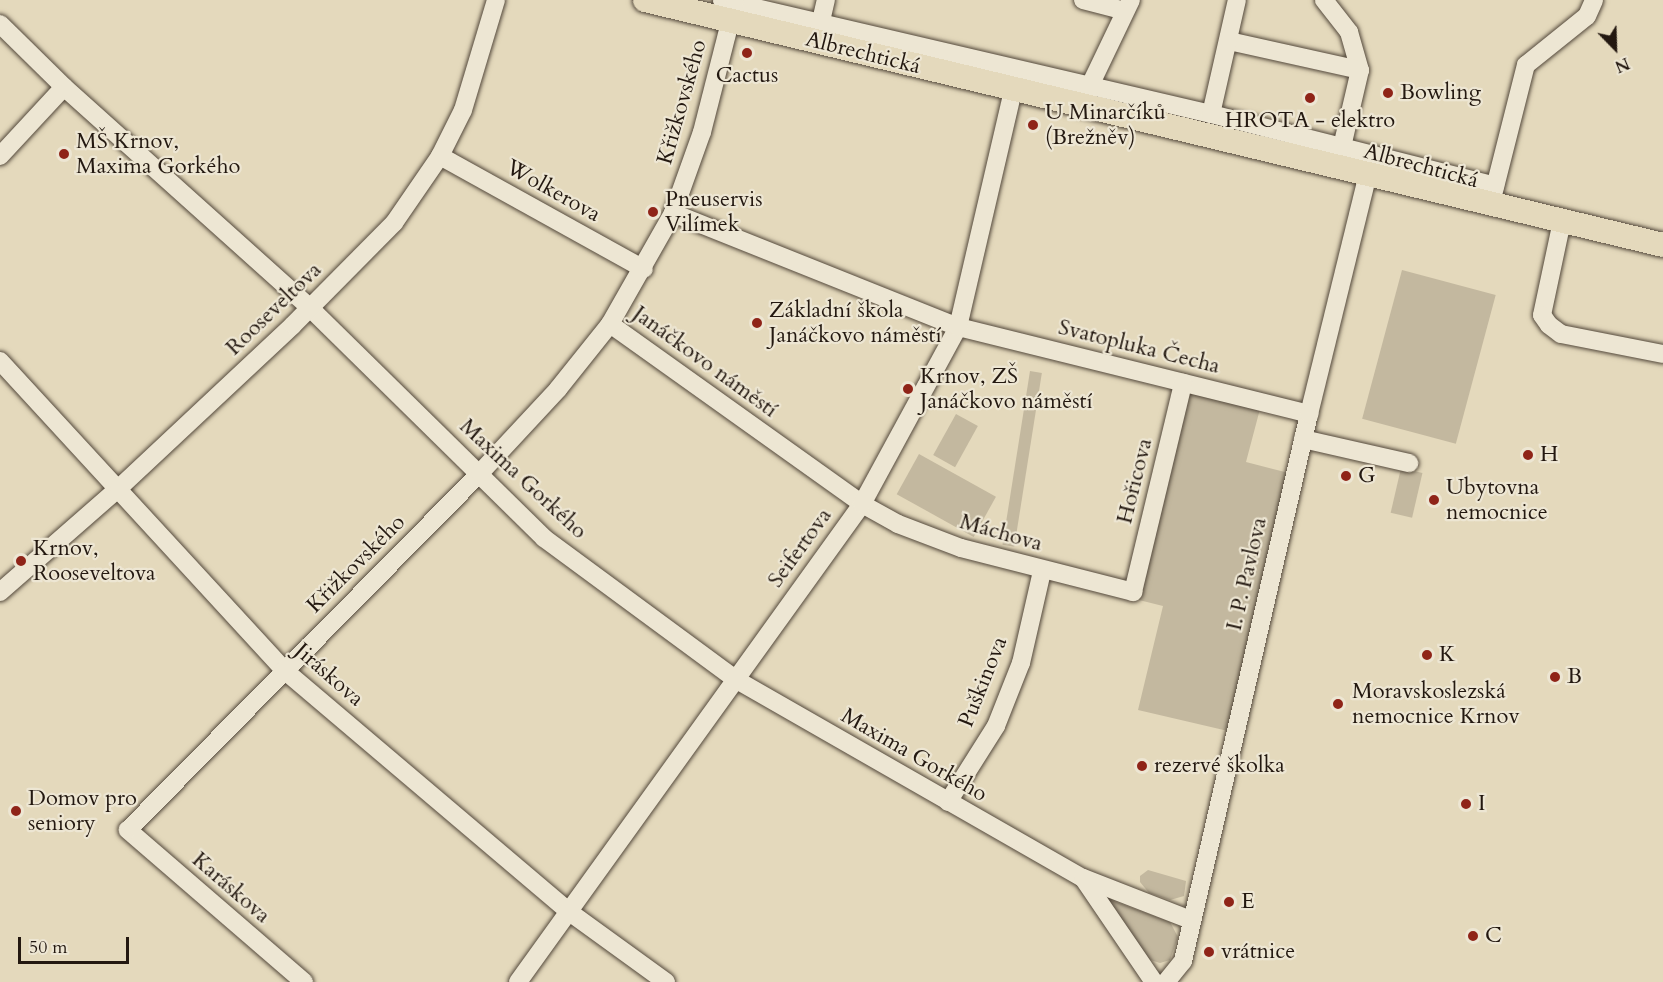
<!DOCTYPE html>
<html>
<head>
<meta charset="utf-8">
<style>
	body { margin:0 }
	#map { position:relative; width:1663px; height:982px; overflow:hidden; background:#e4d9bc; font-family:Cardo,serif }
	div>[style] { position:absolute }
	.green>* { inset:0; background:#c3b89f; transform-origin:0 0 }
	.roads { filter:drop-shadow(0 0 2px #53483b) drop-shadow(0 0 2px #53483b) }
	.minor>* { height:18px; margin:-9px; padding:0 9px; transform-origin:9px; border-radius:9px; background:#ede6d3 }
	.major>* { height:24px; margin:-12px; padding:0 12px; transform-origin:12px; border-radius:12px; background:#e4d9bc }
	.dots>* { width:16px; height:16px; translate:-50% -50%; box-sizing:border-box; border:3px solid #ede6d3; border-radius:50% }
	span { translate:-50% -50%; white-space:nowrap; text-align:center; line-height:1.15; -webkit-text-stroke:4.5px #ede6d3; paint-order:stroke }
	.street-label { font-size:22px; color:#231810 }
	.poi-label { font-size:22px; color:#231810 }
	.left { translate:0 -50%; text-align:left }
	.north { position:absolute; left:1585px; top:18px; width:60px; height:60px; -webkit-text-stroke:4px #ede6d3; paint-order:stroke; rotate:157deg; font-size:16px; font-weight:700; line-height:24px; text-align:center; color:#231810 }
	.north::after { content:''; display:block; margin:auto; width:21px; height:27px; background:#231810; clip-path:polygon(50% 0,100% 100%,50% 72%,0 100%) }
	.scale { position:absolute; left:18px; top:937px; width:111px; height:27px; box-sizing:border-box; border:3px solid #231810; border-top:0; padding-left:8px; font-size:18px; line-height:21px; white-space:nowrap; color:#231810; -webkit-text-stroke:4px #ede6d3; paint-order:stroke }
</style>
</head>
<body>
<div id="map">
	<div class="green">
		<i style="left:1402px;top:270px;width:97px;height:154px;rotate:15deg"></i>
		<i style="left:1030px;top:371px;width:12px;height:176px;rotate:9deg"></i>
		<i style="clip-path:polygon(1187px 393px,1260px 409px,1246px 462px,1289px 473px,1228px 731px,1138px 710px,1163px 606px,1139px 600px)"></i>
		<i style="left:956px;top:414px;width:25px;height:47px;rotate:29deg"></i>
		<i style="left:919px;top:454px;width:88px;height:46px;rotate:29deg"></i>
		<i style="left:1401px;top:468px;width:22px;height:46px;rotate:13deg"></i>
		<i style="clip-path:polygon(1148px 870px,1186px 881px,1184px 896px,1170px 900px,1149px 893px,1140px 882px,1140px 876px)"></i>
		<i style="clip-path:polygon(1108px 899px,1170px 922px,1178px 937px,1170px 960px,1160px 963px,1144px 958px)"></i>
	</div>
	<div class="roads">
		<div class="minor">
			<i style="left:722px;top:0;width:502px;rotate:13.12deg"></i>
			<i style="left:1211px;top:114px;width:293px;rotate:14.2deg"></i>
			<i style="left:1083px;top:0;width:43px;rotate:14.7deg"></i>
			<i style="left:1324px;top:0;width:41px;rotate:52deg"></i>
			<i style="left:1349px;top:32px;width:40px;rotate:74deg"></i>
			<i style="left:1360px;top:70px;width:87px;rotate:103.2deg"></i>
			<i style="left:0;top:24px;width:90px;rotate:44.5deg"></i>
			<i style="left:64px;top:87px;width:332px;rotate:41.9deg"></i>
			<i style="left:311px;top:309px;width:327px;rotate:44.5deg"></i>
			<i style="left:544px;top:538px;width:237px;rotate:36.4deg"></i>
			<i style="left:735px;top:679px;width:401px;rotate:29.8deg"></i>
			<i style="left:1083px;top:878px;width:116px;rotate:21.3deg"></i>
			<i style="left:818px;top:34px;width:35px;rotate:-77deg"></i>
			<i style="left:1229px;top:41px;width:134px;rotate:12.5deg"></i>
			<i style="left:1085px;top:96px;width:106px;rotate:-64.4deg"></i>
			<i style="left:1211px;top:114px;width:117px;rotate:-77.2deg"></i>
			<i style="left:0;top:156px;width:94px;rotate:-47.2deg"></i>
			<i style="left:440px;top:156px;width:233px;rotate:29deg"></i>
			<i style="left:1493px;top:195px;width:134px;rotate:-75.8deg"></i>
			<i style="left:1526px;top:65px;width:78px;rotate:-38.8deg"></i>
			<i style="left:1587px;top:16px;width:17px;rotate:-66deg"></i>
			<i style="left:673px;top:213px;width:307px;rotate:21.8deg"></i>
			<i style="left:958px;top:327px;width:362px;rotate:13.9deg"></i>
			<i style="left:1562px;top:221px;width:96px;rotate:102deg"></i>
			<i style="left:1542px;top:315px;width:12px;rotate:55deg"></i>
			<i style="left:1549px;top:325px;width:15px;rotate:37deg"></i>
			<i style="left:1561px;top:334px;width:104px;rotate:11.1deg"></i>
			<i style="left:610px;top:324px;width:310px;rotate:35.5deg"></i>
			<i style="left:862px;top:504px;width:41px;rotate:29.1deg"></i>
			<i style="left:898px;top:524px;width:67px;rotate:20.9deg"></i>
			<i style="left:961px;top:548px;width:178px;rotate:14.3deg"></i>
			<i style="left:1133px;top:592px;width:215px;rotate:-76.5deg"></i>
			<i style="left:0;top:361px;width:420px;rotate:47.4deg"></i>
			<i style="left:284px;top:670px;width:372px;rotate:40.3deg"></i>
			<i style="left:568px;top:911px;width:121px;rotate:35.9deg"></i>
			<i style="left:1303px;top:439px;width:109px;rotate:12.8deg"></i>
			<i style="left:0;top:592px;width:158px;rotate:-41.2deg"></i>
			<i style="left:119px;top:488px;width:238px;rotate:-43.1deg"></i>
			<i style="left:293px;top:325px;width:144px;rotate:-45.3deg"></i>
			<i style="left:394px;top:223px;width:81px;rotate:-55.5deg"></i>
			<i style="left:440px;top:156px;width:51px;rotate:-63.4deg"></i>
			<i style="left:463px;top:110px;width:115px;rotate:-73.3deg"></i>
			<i style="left:948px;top:802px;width:90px;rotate:-57.7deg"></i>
			<i style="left:996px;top:726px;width:68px;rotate:-68.4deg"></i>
			<i style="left:1021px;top:663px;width:94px;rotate:-77.1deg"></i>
			<i style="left:1083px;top:878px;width:126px;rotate:55.7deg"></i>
			<i style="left:304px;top:982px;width:233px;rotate:-139.2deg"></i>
			<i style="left:128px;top:830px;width:501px;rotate:-45.4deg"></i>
			<i style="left:480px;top:473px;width:115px;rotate:-47.1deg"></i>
			<i style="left:558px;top:389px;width:83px;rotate:-51.3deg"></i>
			<i style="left:610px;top:324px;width:128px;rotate:-60.4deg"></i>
			<i style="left:673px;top:213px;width:86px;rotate:-70.3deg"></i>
			<i style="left:702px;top:132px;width:133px;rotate:-75.7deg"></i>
			<i style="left:518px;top:982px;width:589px;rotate:-54.26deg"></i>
			<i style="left:862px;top:504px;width:201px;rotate:-61.5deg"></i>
			<i style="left:958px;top:327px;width:243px;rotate:-76.9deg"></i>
			<i style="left:1166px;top:982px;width:27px;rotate:-51deg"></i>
			<i style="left:1183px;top:961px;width:561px;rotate:-77.03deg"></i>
			<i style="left:1309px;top:414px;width:248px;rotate:-76.2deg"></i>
		</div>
		<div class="major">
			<i style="left:645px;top:0;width:1047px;rotate:13.53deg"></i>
		</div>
	</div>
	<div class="dots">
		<i style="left:747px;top:53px;background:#8f2418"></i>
		<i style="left:1388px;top:93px;background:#8f2418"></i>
		<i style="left:1310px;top:98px;background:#8f2418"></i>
		<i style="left:1033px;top:125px;background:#8f2418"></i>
		<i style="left:64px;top:154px;background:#8f2418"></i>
		<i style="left:653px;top:212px;background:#8f2418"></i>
		<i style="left:757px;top:323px;background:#8f2418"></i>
		<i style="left:908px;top:389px;background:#8f2418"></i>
		<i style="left:1528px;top:455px;background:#8f2418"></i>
		<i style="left:1346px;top:476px;background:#8f2418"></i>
		<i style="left:1434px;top:500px;background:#8f2418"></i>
		<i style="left:21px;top:561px;background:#8f2418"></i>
		<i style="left:1427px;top:655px;background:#8f2418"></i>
		<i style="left:1555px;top:677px;background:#8f2418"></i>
		<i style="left:1338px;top:704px;background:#8f2418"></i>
		<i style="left:1142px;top:766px;background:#8f2418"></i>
		<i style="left:1466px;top:804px;background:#8f2418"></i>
		<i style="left:16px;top:811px;background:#8f2418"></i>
		<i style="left:1229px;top:902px;background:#8f2418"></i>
		<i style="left:1473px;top:936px;background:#8f2418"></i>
		<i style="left:1209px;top:952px;background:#8f2418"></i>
	</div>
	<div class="street-label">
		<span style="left:863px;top:53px;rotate:14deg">Albrechtická</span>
		<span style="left:682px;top:102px;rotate:-74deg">Křižkovského</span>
		<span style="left:1421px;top:166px;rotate:15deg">Albrechtická</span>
		<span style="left:553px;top:191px;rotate:29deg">Wolkerova</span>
		<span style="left:274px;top:309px;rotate:-44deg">Rooseveltova</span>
		<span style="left:1139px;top:347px;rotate:14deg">Svatopluka Čecha</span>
		<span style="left:705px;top:362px;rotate:36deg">Janáčkovo náměstí</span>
		<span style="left:523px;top:479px;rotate:43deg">Maxima Gorkého</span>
		<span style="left:1135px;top:481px;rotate:-76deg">Hořicova</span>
		<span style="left:1001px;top:533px;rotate:16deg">Máchova</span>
		<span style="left:800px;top:548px;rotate:-54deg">Seifertova</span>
		<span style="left:356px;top:564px;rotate:-45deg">Křižkovského</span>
		<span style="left:1247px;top:574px;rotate:-77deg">I. P. Pavlova</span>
		<span style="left:329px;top:675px;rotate:41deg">Jiráskova</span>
		<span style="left:983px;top:682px;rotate:-68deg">Puškinova</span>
		<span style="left:914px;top:755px;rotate:30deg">Maxima Gorkého</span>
		<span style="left:231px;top:888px;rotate:41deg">Karáskova</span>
	</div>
	<div class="poi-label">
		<span style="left:747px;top:76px">Cactus</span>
		<span class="left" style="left:1400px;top:93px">Bowling</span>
		<span class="left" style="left:1045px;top:125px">U Minarčíků<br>(Brežněv)</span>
		<span style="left:1310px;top:121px">HROTA - elektro</span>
		<span class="left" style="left:76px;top:154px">MŠ Krnov,<br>Maxima Gorkého</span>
		<span class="left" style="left:665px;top:212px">Pneuservis<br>Vilímek</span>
		<span class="left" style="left:769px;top:323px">Základní škola<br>Janáčkovo náměstí</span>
		<span class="left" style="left:920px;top:389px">Krnov, ZŠ<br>Janáčkovo náměstí</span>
		<span class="left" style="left:1540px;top:455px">H</span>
		<span class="left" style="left:1358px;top:476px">G</span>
		<span class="left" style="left:1446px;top:500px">Ubytovna<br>nemocnice</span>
		<span class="left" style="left:33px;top:561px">Krnov,<br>Rooseveltova</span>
		<span class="left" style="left:1439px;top:655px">K</span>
		<span class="left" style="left:1567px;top:677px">B</span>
		<span class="left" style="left:1352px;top:704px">Moravskoslezská<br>nemocnice Krnov</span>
		<span class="left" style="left:1154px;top:766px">rezervé školka</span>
		<span class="left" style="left:28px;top:811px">Domov pro<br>seniory</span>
		<span class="left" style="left:1478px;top:804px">I</span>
		<span class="left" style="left:1241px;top:902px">E</span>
		<span class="left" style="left:1485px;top:936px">C</span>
		<span class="left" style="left:1221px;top:952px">vrátnice</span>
	</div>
	<div class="north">N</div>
	<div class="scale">50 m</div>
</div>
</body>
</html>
